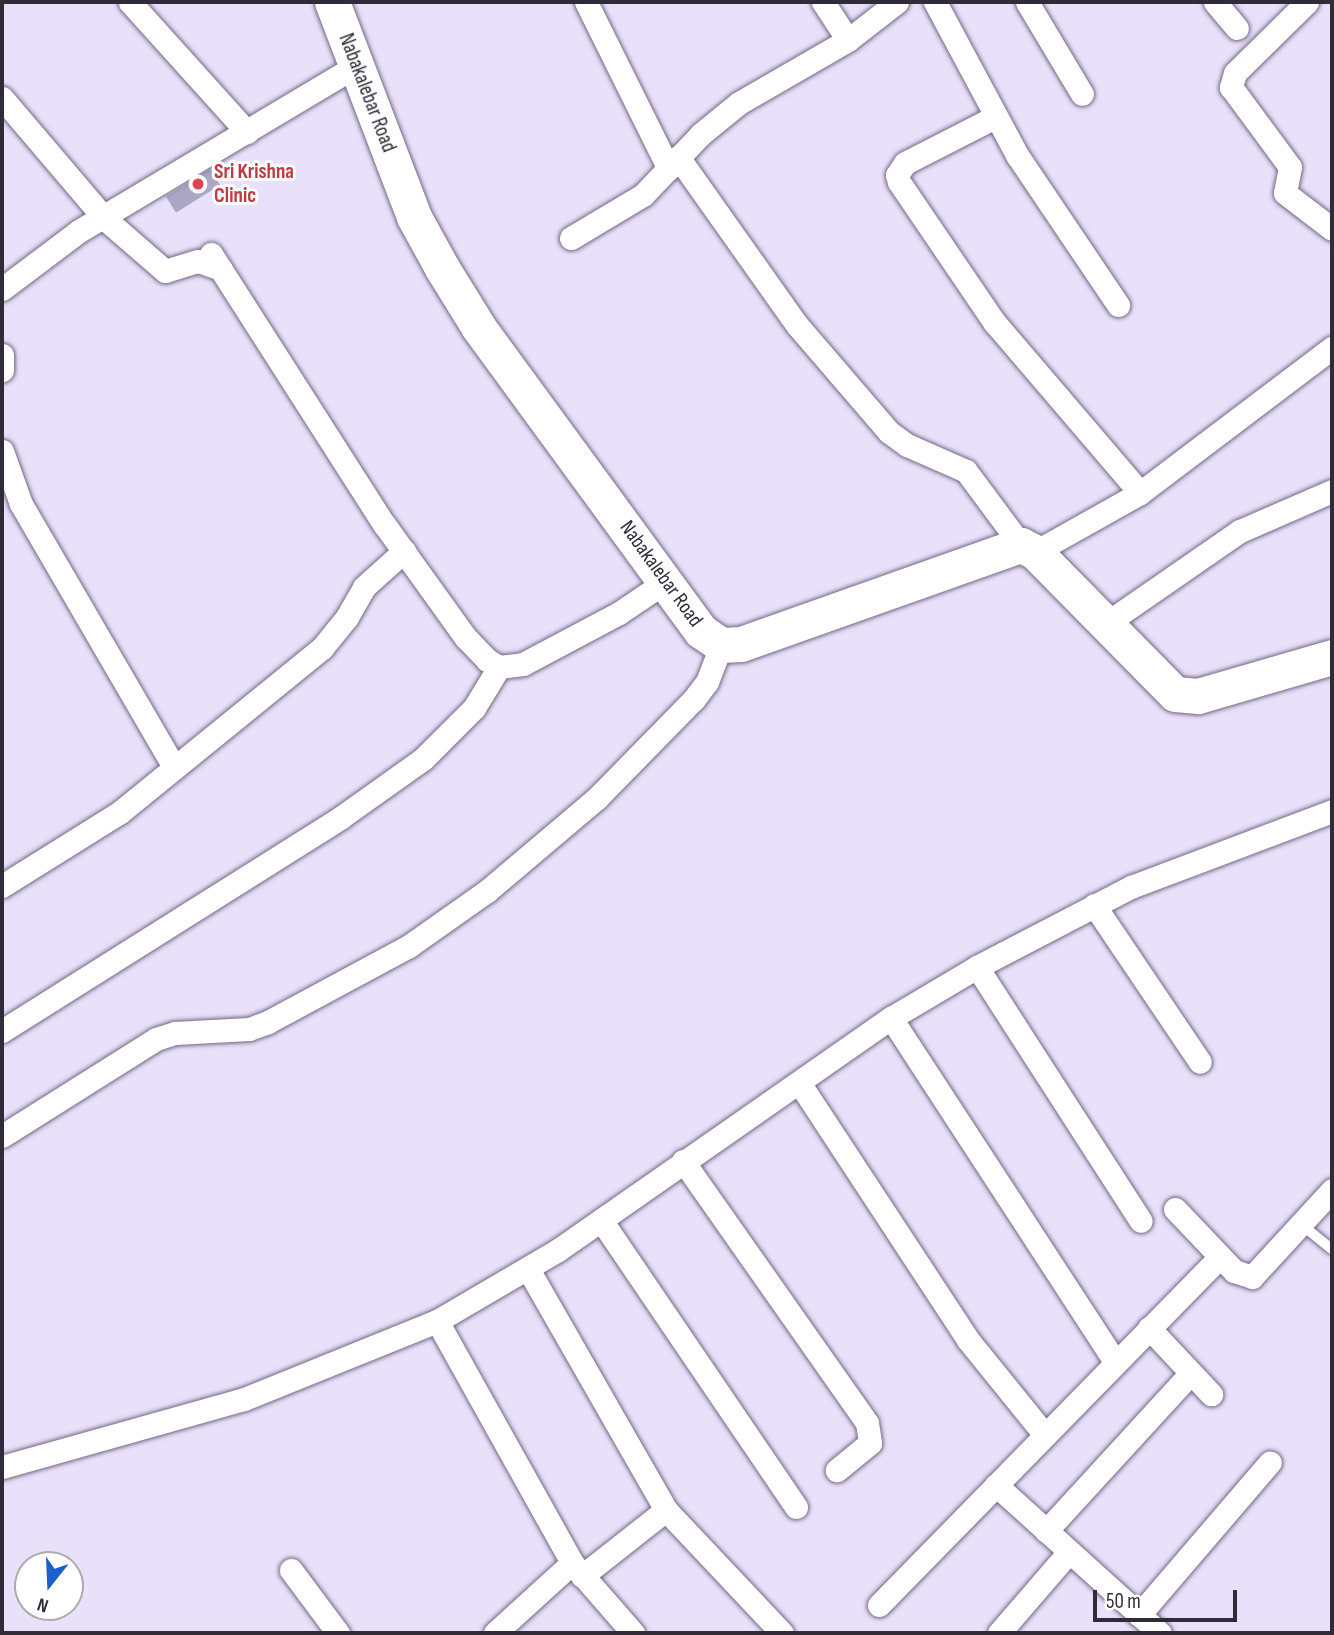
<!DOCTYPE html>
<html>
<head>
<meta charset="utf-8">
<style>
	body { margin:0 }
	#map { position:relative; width:1334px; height:1635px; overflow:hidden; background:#e9e0fa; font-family:"Sofia Sans Condensed",sans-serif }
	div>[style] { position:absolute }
	.building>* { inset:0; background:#aaa8c6; transform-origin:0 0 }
	.roads { filter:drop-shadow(0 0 2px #726885) drop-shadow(0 0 2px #726885) }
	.lane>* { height:10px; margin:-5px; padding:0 5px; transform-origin:5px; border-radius:5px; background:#fff }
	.street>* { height:23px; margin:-11.5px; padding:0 11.5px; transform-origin:11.5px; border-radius:11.5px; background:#fff }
	.primary>* { height:35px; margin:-17.5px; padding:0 17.5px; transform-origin:17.5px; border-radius:17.5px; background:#fff }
	.dots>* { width:19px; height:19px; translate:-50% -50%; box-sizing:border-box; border:4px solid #fff; border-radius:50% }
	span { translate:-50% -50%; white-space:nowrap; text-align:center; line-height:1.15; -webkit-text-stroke:6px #fff; paint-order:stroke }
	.street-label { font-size:21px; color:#302b38 }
	.health-label { font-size:21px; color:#be3a42; font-weight:700 }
	.left { translate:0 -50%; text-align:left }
	.frame { position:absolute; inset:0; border:4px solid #302b38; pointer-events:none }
	.north { position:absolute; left:14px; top:1551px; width:70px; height:70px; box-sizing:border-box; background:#fff; border:2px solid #acaaaf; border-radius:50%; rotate:198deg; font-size:19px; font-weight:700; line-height:28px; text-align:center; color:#302b38 }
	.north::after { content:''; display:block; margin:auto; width:24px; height:32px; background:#1b60cc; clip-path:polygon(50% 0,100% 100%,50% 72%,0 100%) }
	.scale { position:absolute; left:1093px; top:1590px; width:144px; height:32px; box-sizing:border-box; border:4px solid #302b38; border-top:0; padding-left:9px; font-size:21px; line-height:24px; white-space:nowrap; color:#302b38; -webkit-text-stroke:5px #fff; paint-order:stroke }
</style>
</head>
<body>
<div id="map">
	<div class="building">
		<i style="left:210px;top:169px;width:19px;height:52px;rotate:58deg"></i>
	</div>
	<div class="roads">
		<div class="lane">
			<i style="left:1302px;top:1225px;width:38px;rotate:39deg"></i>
		</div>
		<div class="street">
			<i style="left:130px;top:2px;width:175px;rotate:48deg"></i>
			<i style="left:586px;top:2px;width:186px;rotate:63.6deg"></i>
			<i style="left:823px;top:2px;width:45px;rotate:56.7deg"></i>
			<i style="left:935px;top:2px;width:174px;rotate:61.8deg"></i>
			<i style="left:1017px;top:155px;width:181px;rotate:56deg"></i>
			<i style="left:1027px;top:2px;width:107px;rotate:59.1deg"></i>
			<i style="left:1215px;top:2px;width:34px;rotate:50deg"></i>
			<i style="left:1307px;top:2px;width:101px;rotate:135.4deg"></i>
			<i style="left:1235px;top:73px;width:15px;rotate:106deg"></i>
			<i style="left:1231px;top:87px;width:99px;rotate:53.6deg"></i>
			<i style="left:1290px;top:167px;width:26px;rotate:101deg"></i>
			<i style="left:1285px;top:193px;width:59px;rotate:37.5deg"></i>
			<i style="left:2px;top:98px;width:157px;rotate:49.6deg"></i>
			<i style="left:104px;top:218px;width:81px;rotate:41deg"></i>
			<i style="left:165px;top:271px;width:34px;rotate:-17deg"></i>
			<i style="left:198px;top:261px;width:24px;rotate:19deg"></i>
			<i style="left:995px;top:117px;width:101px;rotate:152.9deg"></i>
			<i style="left:905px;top:163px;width:14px;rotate:124deg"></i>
			<i style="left:897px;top:175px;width:7px;rotate:74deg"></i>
			<i style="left:899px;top:182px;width:171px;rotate:55.8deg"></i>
			<i style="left:995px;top:323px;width:223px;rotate:49.5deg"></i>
			<i style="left:678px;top:157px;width:206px;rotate:54.7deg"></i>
			<i style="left:797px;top:325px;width:141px;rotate:49.3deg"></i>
			<i style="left:889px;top:432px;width:22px;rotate:36deg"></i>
			<i style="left:907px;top:445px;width:64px;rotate:23.8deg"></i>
			<i style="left:966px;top:471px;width:92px;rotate:53.4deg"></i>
			<i style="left:571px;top:238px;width:84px;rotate:-30.8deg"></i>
			<i style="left:643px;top:195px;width:84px;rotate:-46.4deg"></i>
			<i style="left:701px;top:134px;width:49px;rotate:-39.2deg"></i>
			<i style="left:739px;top:103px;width:126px;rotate:-30deg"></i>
			<i style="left:848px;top:40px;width:62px;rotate:-37.8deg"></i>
			<i style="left:211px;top:254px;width:321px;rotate:57.4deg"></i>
			<i style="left:384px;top:524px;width:140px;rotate:54.3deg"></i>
			<i style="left:466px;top:638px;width:30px;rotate:46deg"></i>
			<i style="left:487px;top:660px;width:14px;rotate:30deg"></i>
			<i style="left:499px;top:667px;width:24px;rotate:-7deg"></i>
			<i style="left:523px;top:664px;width:109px;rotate:-28deg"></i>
			<i style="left:619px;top:613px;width:55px;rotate:-34deg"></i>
			<i style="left:2px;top:289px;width:96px;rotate:-37deg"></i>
			<i style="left:79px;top:231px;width:322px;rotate:-30.8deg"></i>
			<i style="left:2px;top:355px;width:15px;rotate:90deg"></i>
			<i style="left:2px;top:451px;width:56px;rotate:70.3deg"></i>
			<i style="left:21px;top:504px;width:304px;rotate:59.8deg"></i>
			<i style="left:1035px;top:552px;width:120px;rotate:-29.3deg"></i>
			<i style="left:1140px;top:493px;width:241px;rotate:-37.1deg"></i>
			<i style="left:1104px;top:625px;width:165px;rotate:-34.7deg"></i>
			<i style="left:1240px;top:531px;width:100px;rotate:-23.5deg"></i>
			<i style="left:2px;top:886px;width:138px;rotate:-32deg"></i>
			<i style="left:119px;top:813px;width:262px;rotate:-39.1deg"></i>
			<i style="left:322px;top:648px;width:40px;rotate:-51deg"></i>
			<i style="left:347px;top:617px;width:34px;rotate:-60deg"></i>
			<i style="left:364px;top:587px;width:54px;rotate:-42deg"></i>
			<i style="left:1094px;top:905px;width:189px;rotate:56deg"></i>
			<i style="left:977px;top:967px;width:302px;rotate:57.2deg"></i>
			<i style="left:891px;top:1018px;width:410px;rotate:56.9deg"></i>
			<i style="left:2px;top:1031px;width:400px;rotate:-32.2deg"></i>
			<i style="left:340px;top:818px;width:102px;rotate:-35.4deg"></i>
			<i style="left:423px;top:759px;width:72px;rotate:-45deg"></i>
			<i style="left:474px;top:708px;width:48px;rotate:-58.6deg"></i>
			<i style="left:800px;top:1084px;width:306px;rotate:56.7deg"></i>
			<i style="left:968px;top:1340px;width:122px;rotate:51deg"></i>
			<i style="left:2px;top:1136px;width:182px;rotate:-32.2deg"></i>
			<i style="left:156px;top:1039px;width:20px;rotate:-18deg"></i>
			<i style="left:175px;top:1033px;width:74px;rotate:-3.1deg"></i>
			<i style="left:249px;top:1029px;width:20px;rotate:-20deg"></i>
			<i style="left:268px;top:1022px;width:160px;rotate:-28.3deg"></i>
			<i style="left:409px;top:946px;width:95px;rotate:-35.2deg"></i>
			<i style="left:487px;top:891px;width:143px;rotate:-40.2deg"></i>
			<i style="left:596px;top:799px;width:140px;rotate:-45.6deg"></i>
			<i style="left:694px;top:699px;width:21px;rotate:-53deg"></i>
			<i style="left:707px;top:682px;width:40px;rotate:-69deg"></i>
			<i style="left:683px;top:1161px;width:320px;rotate:54.9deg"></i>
			<i style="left:867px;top:1423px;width:20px;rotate:81deg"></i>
			<i style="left:870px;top:1443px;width:43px;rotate:140.7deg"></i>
			<i style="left:1175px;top:1209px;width:86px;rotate:46.4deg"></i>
			<i style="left:1234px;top:1271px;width:19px;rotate:18deg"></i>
			<i style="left:1252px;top:1277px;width:118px;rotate:-47.4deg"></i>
			<i style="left:601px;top:1220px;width:347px;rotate:55.8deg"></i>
			<i style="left:528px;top:1269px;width:278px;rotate:60.2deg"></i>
			<i style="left:666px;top:1510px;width:169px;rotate:46.7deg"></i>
			<i style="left:437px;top:1321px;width:277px;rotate:60.8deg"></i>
			<i style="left:572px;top:1563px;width:93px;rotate:48.9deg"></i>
			<i style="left:1149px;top:1328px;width:91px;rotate:46.8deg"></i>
			<i style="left:2px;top:1467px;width:251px;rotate:-15.7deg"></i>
			<i style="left:244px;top:1399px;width:208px;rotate:-22deg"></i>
			<i style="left:437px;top:1321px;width:140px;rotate:-30.4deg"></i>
			<i style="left:558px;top:1250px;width:406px;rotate:-34.9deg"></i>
			<i style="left:891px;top:1018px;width:100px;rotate:-30.7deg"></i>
			<i style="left:977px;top:967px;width:174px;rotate:-27.5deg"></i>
			<i style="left:1131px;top:887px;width:215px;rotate:-20.7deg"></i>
			<i style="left:996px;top:1485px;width:221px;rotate:42.1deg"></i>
			<i style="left:1046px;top:1531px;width:214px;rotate:-47.5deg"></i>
			<i style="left:291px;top:1570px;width:79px;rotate:53.3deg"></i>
			<i style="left:582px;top:1576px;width:107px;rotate:-38.2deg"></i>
			<i style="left:879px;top:1605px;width:487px;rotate:-45.6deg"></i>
			<i style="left:1139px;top:1615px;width:201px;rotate:-49.4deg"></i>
			<i style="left:495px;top:1633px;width:104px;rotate:-42.3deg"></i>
			<i style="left:999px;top:1633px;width:107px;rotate:-49.2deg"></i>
		</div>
		<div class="primary">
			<i style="left:332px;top:2px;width:230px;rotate:69.1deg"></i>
			<i style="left:414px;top:217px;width:58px;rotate:61.2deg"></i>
			<i style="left:442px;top:268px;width:70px;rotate:58.3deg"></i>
			<i style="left:479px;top:328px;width:376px;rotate:53.8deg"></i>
			<i style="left:701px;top:631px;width:24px;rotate:35deg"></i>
			<i style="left:721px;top:645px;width:20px;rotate:-3deg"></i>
			<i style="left:741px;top:644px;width:297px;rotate:-19.5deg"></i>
			<i style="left:1021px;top:545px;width:16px;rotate:27deg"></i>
			<i style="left:1035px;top:552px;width:199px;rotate:45.4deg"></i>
			<i style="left:1175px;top:694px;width:23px;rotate:5deg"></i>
			<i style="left:1198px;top:696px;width:140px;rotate:-16.2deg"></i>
		</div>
	</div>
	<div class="dots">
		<i style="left:198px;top:184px;background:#e0444e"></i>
	</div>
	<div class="street-label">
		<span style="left:367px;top:93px;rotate:69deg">Nabakalebar Road</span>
		<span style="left:661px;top:574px;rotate:54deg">Nabakalebar Road</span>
	</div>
	<div class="health-label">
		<span class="left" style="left:214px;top:184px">Sri Krishna<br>Clinic</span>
	</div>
	<div class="frame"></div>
	<div class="north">N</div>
	<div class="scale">50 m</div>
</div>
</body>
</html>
